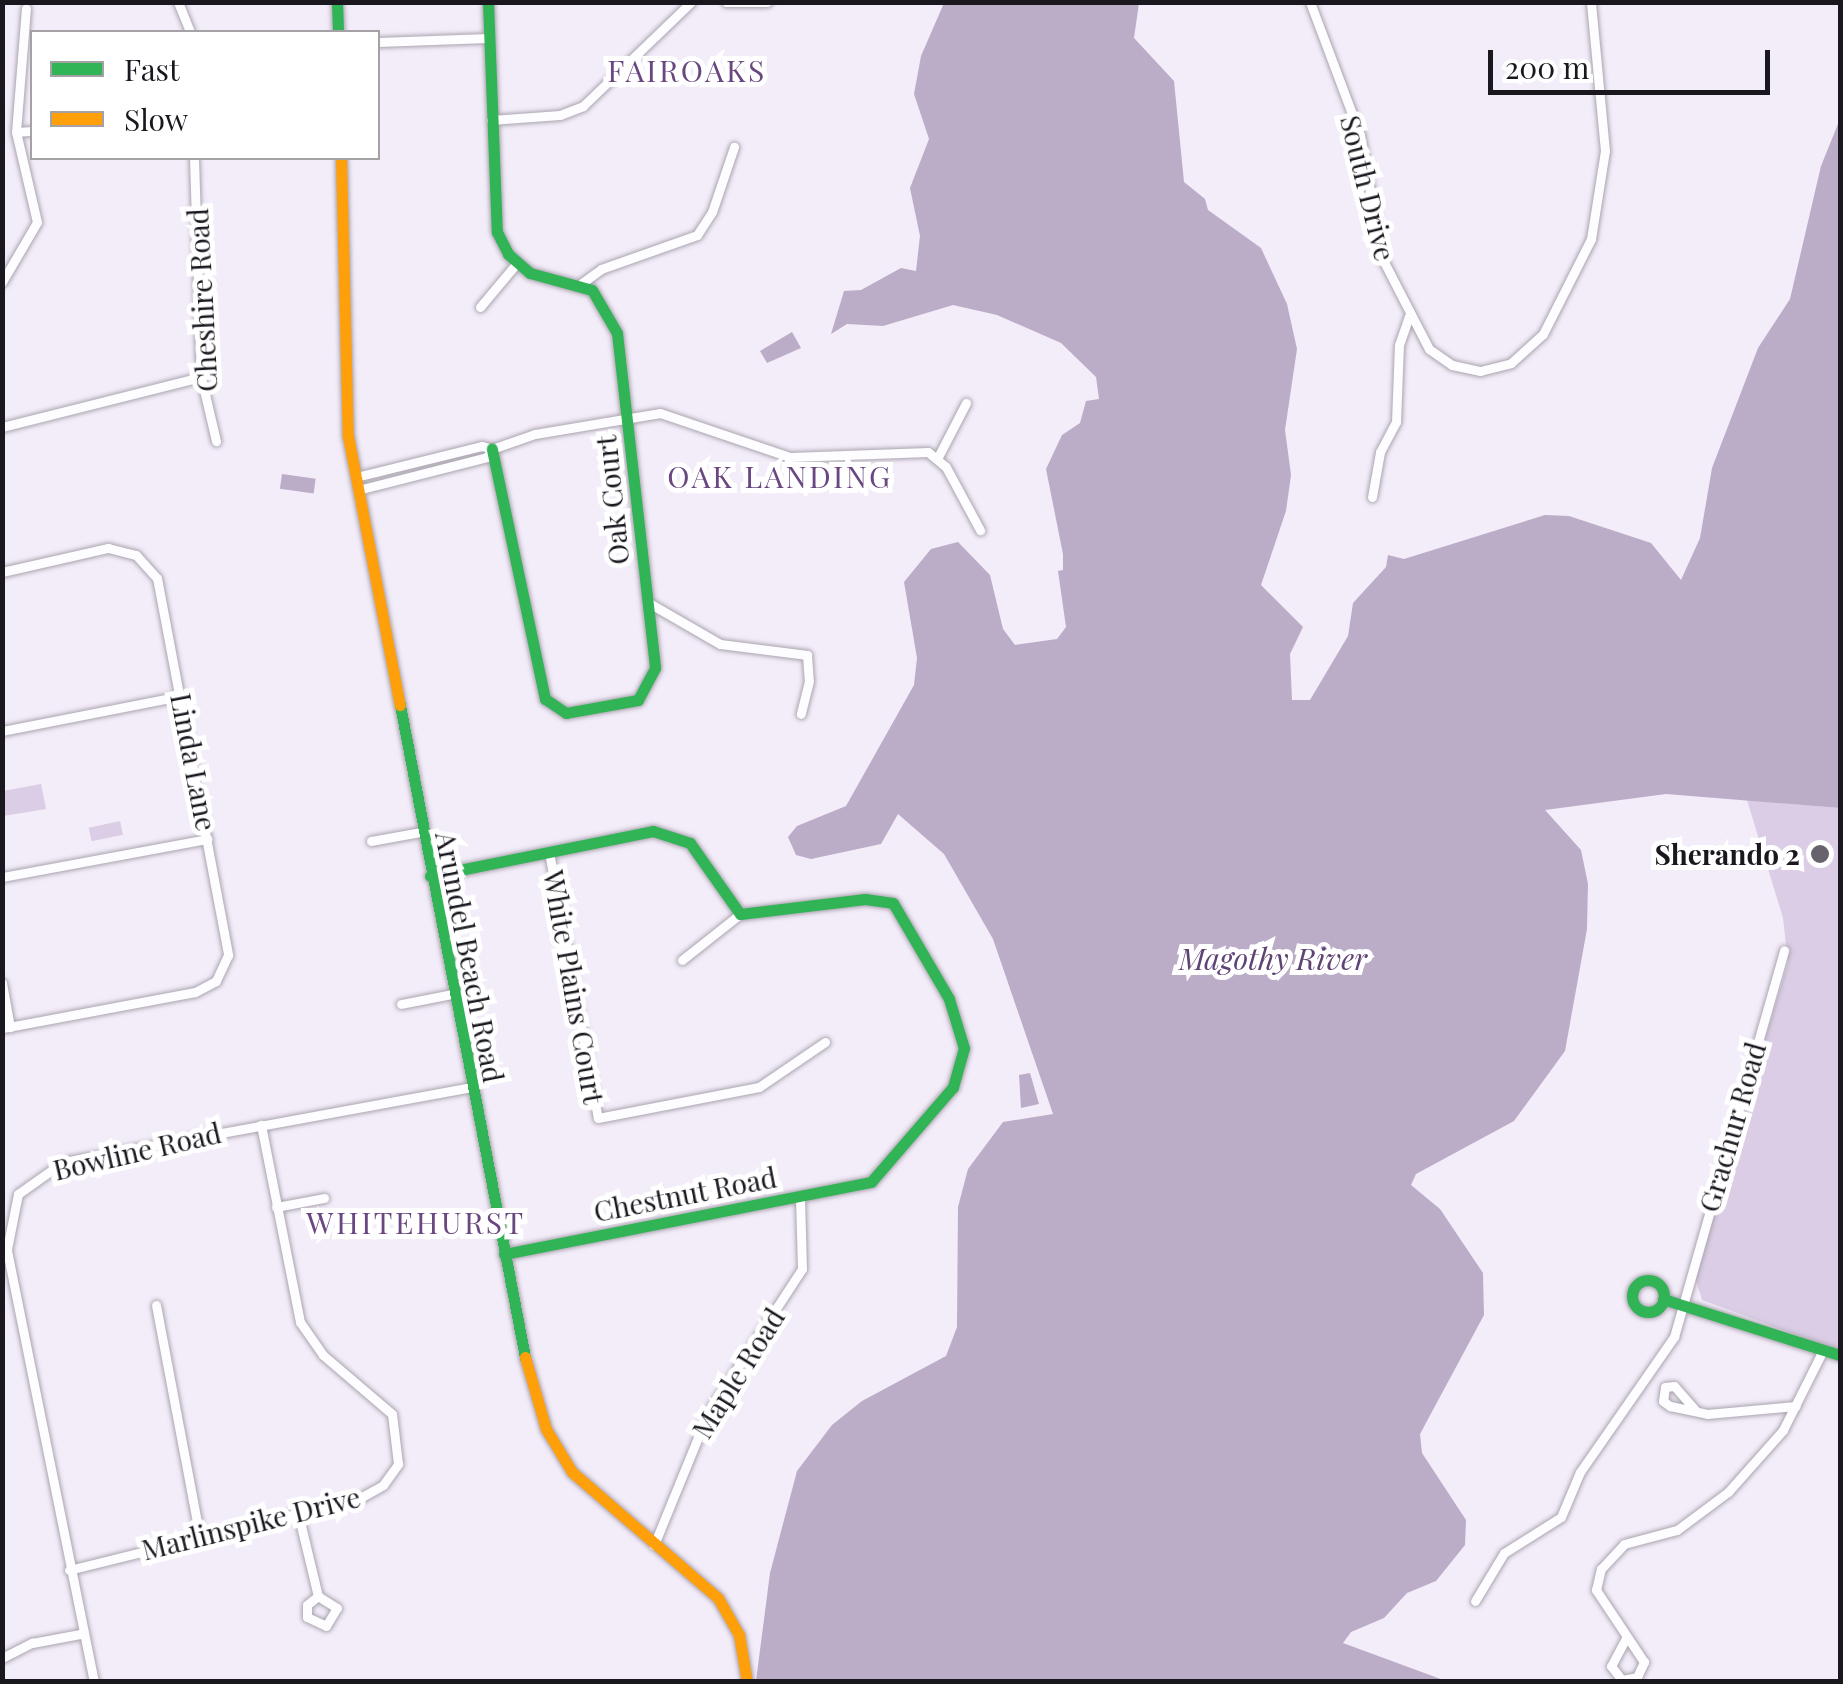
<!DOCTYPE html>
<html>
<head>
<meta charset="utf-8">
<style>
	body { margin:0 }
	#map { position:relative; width:1843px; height:1684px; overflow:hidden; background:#f3ecf9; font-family:"Playfair Display",serif }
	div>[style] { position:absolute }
	.green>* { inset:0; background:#dacde5; transform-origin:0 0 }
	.water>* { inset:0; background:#bbacc8; transform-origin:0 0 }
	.roads { filter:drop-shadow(0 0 2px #aaa5af) drop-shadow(0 0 2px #aaa5af) }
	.street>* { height:9px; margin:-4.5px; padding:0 4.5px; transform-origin:4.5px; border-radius:4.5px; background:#fdfcfe }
	.fast>* { height:11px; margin:-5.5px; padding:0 5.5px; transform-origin:5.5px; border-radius:5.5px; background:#30b455 }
	.fast>.ring { margin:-5.5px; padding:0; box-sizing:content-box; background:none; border:11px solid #30b455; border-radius:50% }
	.slow>* { height:11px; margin:-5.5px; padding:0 5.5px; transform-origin:5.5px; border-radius:5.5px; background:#ff9f0a }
	.dots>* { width:28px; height:28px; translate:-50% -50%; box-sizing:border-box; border:5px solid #fff; border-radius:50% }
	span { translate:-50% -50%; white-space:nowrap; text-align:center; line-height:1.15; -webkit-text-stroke:10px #fff; paint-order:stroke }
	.street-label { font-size:28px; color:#1b171f }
	.poi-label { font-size:28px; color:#1b171f; font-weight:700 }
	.right { translate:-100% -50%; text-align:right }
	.neighbourhood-label { font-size:30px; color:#694781; letter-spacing:2.5px }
	.water-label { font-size:30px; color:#604375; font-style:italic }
	.frame { position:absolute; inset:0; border:5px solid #1b171f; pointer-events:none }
	.legend { position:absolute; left:30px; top:30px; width:350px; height:130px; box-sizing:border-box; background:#fff; border:2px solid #a4a2a5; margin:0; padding:12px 18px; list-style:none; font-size:30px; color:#1b171f }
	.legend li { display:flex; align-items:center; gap:20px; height:50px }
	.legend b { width:50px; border:2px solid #a4a2a5 }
	.scale { position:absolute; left:1488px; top:50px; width:282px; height:45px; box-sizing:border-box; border:5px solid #1b171f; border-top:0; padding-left:12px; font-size:30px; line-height:35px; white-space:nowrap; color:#1b171f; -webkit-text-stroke:8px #fff; paint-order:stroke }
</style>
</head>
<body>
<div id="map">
	<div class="green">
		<i style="clip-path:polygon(41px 784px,46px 809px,3px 816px,3px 791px)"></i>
		<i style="clip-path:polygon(1747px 800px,1840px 808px,1840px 1351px,1702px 1300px,1694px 1274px,1788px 963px,1783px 918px)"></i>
		<i style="left:120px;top:821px;width:14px;height:32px;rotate:78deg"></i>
	</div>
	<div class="water">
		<i style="clip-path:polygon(944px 3px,1139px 3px,1134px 38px,1174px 81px,1184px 182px,1205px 199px,1208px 210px,1261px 248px,1287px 304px,1297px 349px,1285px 430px,1291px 475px,1286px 511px,1261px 585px,1303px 627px,1290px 654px,1292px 700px,1310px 700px,1348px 636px,1353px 603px,1386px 567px,1388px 555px,1404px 559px,1545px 515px,1569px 516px,1651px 543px,1681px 580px,1700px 538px,1712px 468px,1758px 348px,1790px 299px,1821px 166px,1840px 119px,1840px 808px,1666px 794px,1545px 810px,1581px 850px,1588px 884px,1587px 929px,1565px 1051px,1514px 1121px,1416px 1174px,1411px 1185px,1440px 1209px,1483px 1273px,1484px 1315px,1420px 1434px,1422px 1453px,1466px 1520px,1465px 1545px,1436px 1581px,1407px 1593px,1384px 1618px,1351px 1632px,1343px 1643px,1446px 1681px,756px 1681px,770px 1573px,797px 1471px,832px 1425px,862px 1401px,946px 1356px,957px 1327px,958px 1207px,968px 1169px,1003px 1122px,1053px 1114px,993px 939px,944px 854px,898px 814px,881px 844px,811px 859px,796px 855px,788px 837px,797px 826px,846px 806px,914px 685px,917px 658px,904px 582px,931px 549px,958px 542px,990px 575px,1003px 629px,1015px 645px,1057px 639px,1066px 627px,1058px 571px,1063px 570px,1063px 554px,1046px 469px,1062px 435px,1080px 423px,1086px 401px,1099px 399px,1096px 377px,1061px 343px,997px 315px,953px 305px,883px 326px,847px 324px,831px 334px,844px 291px,861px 290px,901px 268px,916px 271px,920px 236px,910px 188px,929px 139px,914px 94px,921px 56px)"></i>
		<i style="clip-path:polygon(792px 332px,801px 348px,767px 363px,760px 351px)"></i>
		<i style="left:282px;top:474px;width:34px;height:15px;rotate:8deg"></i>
		<i style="clip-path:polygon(1030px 1073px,1039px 1104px,1021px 1108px,1019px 1075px)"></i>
	</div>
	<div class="roads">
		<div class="street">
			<i style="left:178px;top:2px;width:32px;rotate:68deg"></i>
			<i style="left:726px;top:2px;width:41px"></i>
			<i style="left:1310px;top:2px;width:142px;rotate:69.4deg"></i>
			<i style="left:1360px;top:135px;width:125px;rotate:79.9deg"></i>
			<i style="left:1382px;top:258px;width:102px;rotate:62.7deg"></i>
			<i style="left:1429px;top:349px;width:28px;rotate:35deg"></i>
			<i style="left:1452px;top:365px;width:29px;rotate:12deg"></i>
			<i style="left:1480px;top:371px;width:32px;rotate:-14deg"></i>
			<i style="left:1511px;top:363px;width:43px;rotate:-42.2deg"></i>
			<i style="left:1543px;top:334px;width:106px;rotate:-63.2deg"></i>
			<i style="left:1591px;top:239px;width:89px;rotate:-81deg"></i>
			<i style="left:1605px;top:151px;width:150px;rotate:-95.4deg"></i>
			<i style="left:378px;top:42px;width:110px;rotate:-2.1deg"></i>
			<i style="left:491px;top:120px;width:69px;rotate:-4.1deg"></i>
			<i style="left:560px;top:115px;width:25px;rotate:-21deg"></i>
			<i style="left:583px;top:106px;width:150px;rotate:-43.9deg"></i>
			<i style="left:16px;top:132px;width:16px;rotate:-4deg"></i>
			<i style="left:194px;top:158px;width:219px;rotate:88.2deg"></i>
			<i style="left:201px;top:377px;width:66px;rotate:76.8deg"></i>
			<i style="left:2px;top:282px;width:69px;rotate:-59.7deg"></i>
			<i style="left:37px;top:222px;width:92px;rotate:-103.1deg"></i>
			<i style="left:16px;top:132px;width:124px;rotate:-85.4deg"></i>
			<i style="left:582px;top:283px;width:24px;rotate:-36deg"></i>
			<i style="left:601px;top:269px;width:102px;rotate:-19.5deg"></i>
			<i style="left:697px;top:235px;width:27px;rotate:-57deg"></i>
			<i style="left:712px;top:212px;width:69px;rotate:-71.3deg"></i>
			<i style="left:480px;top:307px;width:56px;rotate:-50.1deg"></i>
			<i style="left:2px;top:427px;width:205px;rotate:-14.1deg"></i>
			<i style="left:938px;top:457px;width:61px;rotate:-62.6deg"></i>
			<i style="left:356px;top:477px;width:130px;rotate:-13.8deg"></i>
			<i style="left:482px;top:446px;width:10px;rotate:17deg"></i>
			<i style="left:358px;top:490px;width:133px;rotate:-14.3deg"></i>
			<i style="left:487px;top:457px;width:9px;rotate:-58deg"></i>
			<i style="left:492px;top:449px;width:46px;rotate:-19.2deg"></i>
			<i style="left:535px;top:434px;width:127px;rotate:-9.5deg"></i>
			<i style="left:660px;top:413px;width:137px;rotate:18.7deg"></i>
			<i style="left:790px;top:457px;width:138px;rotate:-2.1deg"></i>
			<i style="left:928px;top:452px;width:23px;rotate:40deg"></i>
			<i style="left:946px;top:467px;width:72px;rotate:61.6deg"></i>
			<i style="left:1372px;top:497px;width:46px;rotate:-79.9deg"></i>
			<i style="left:1380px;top:452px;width:34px;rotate:-62deg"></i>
			<i style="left:1396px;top:422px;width:77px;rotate:-87.8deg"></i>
			<i style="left:1399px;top:345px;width:31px;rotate:-71deg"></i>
			<i style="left:2px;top:572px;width:109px;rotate:-12.8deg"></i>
			<i style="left:108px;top:548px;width:29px;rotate:14deg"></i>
			<i style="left:136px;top:555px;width:31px;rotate:48deg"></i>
			<i style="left:157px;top:578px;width:384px;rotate:79.3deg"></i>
			<i style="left:228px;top:955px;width:29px;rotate:115deg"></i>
			<i style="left:216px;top:981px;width:24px;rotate:152deg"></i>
			<i style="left:195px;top:992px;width:196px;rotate:169.4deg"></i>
			<i style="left:649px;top:603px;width:82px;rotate:30deg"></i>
			<i style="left:720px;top:644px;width:88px;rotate:7.2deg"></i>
			<i style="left:807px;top:655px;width:26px;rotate:86deg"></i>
			<i style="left:809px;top:681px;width:34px;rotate:104deg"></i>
			<i style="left:2px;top:731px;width:182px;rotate:-11.1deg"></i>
			<i style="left:371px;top:841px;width:51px;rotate:-10.2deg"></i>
			<i style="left:549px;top:852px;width:270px;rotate:79.6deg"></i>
			<i style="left:598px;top:1118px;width:164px;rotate:-10.9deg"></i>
			<i style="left:759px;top:1087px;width:80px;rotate:-34.3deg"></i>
			<i style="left:2px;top:877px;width:209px;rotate:-10.5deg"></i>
			<i style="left:682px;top:960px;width:74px;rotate:-38.4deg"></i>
			<i style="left:2px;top:983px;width:45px;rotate:79.7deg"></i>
			<i style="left:401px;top:1004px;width:52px;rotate:-11.1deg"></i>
			<i style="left:276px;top:1207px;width:49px;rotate:-10.6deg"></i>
			<i style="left:156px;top:1305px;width:236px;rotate:79.3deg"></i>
			<i style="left:1696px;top:1411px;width:33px;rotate:-131deg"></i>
			<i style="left:1674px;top:1386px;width:9px;rotate:174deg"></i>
			<i style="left:1665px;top:1387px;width:14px;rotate:98deg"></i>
			<i style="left:1663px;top:1401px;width:9px;rotate:36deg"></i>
			<i style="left:1670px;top:1406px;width:38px;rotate:12deg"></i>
			<i style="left:1707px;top:1414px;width:89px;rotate:-5.1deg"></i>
			<i style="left:298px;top:1513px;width:85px;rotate:76.5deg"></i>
			<i style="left:318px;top:1596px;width:14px;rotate:141deg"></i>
			<i style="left:307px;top:1605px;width:12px;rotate:90deg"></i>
			<i style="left:307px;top:1617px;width:21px;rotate:25deg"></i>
			<i style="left:326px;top:1626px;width:21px;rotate:-59deg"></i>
			<i style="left:337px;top:1608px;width:22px;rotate:-148deg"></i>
			<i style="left:654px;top:1545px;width:143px;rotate:-67.8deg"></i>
			<i style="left:708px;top:1413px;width:172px;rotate:-56.9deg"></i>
			<i style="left:802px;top:1269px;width:71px;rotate:-91.6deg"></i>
			<i style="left:69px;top:1570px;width:300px;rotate:-13.9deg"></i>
			<i style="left:360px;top:1498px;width:26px;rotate:-29deg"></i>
			<i style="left:383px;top:1485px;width:26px;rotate:-54deg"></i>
			<i style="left:398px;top:1464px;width:50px;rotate:-96.8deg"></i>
			<i style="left:392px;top:1414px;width:91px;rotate:-139.5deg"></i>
			<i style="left:323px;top:1355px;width:40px;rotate:-124.9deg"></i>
			<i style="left:300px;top:1322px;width:201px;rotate:-101.2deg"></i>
			<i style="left:1475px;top:1601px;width:56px;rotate:-58.9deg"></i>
			<i style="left:1504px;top:1553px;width:67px;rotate:-32.3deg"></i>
			<i style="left:1561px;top:1517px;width:49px;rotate:-67.1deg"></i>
			<i style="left:1580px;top:1472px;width:165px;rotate:-55.2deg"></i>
			<i style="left:1674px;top:1337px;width:402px;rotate:-74.1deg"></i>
			<i style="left:1626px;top:1638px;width:32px;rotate:118deg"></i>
			<i style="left:1611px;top:1666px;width:18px;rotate:52deg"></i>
			<i style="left:1622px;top:1680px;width:15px;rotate:-11deg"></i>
			<i style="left:1637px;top:1677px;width:17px;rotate:-65deg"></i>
			<i style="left:1644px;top:1662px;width:87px;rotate:-123.7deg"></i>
			<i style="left:1596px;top:1590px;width:22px;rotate:-77deg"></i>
			<i style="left:1601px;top:1569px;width:34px;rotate:-47deg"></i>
			<i style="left:1624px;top:1544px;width:55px;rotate:-14.8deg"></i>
			<i style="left:1677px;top:1530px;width:64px;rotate:-36.7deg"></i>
			<i style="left:1728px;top:1492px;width:83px;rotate:-48.4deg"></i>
			<i style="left:1783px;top:1430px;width:89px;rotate:-63.4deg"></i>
			<i style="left:2px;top:1658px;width:34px;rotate:-27deg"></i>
			<i style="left:32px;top:1643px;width:49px;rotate:-10.6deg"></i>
			<i style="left:94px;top:1682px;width:442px;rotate:-101.4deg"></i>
			<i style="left:7px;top:1249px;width:56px;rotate:-78.7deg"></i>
			<i style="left:18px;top:1194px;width:55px;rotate:-35.4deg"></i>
			<i style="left:63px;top:1162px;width:414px;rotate:-10.4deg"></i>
		</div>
		<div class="fast">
			<i style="left:337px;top:2px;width:30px;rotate:88deg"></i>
			<i style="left:488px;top:2px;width:230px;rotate:87.8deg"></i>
			<i style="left:497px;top:232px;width:25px;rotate:63deg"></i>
			<i style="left:508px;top:254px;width:29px;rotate:41deg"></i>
			<i style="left:530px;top:273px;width:64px;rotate:15.3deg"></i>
			<i style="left:592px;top:290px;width:50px;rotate:59.8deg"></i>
			<i style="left:617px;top:333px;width:337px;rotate:83.5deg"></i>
			<i style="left:655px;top:668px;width:36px;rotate:118deg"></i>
			<i style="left:638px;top:700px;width:73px;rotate:169.8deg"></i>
			<i style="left:566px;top:713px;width:25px;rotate:-146deg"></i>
			<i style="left:545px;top:699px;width:256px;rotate:-102deg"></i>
			<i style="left:400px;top:705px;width:664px;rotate:79.15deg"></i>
			<i style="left:430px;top:876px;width:227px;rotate:-11.4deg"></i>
			<i style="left:653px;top:831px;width:39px;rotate:18deg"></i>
			<i style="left:690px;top:843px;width:87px;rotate:54.8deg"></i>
			<i style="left:740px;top:914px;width:126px;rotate:-6.8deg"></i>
			<i style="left:865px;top:899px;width:28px;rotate:8deg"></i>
			<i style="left:893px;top:903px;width:111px;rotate:59.7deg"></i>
			<i style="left:949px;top:999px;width:51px;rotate:73deg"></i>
			<i style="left:964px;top:1048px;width:41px;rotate:105.8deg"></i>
			<i style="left:953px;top:1087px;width:125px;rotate:130.8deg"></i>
			<i style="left:871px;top:1182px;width:374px;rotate:168.9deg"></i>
			<i class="ring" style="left:1632px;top:1280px;width:21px;height:21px"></i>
			<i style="left:1663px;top:1299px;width:186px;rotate:17.6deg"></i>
		</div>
		<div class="slow">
			<i style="left:341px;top:158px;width:278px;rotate:88.6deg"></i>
			<i style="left:348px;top:436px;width:274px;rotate:79.1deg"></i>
			<i style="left:525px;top:1357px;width:75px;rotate:73.7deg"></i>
			<i style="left:546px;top:1429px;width:50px;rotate:58.8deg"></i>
			<i style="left:572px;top:1472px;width:193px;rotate:40.8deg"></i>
			<i style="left:718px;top:1598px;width:43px;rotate:60.4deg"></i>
			<i style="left:739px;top:1635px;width:48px;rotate:80.3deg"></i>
		</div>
	</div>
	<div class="dots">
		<i style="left:1820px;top:854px;background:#67626b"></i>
	</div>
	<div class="street-label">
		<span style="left:1368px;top:188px;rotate:76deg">South Drive</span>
		<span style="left:202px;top:300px;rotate:-93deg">Cheshire Road</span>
		<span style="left:612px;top:500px;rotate:-96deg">Oak Court</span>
		<span style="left:194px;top:762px;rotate:79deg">Linda Lane</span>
		<span style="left:470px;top:957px;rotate:79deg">Arundel Beach Road</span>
		<span style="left:574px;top:987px;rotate:80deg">White Plains Court</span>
		<span style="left:1732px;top:1127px;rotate:-74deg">Grachur Road</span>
		<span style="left:137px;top:1151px;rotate:-13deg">Bowline Road</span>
		<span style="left:685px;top:1194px;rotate:-11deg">Chestnut Road</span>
		<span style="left:738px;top:1373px;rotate:-58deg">Maple Road</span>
		<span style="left:251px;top:1523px;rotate:-14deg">Marlinspike Drive</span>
	</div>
	<div class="poi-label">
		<span class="right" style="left:1800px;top:854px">Sherando 2</span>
	</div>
	<div class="neighbourhood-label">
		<span style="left:687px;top:70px">FAIROAKS</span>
		<span style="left:780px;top:476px">OAK LANDING</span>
		<span style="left:416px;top:1222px">WHITEHURST</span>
	</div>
	<div class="water-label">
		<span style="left:1273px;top:958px">Magothy River</span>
	</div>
	<div class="frame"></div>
	<ul class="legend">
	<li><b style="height:12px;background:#30b455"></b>Fast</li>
	<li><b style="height:12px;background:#ff9f0a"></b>Slow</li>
	</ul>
	<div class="scale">200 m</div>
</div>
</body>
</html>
